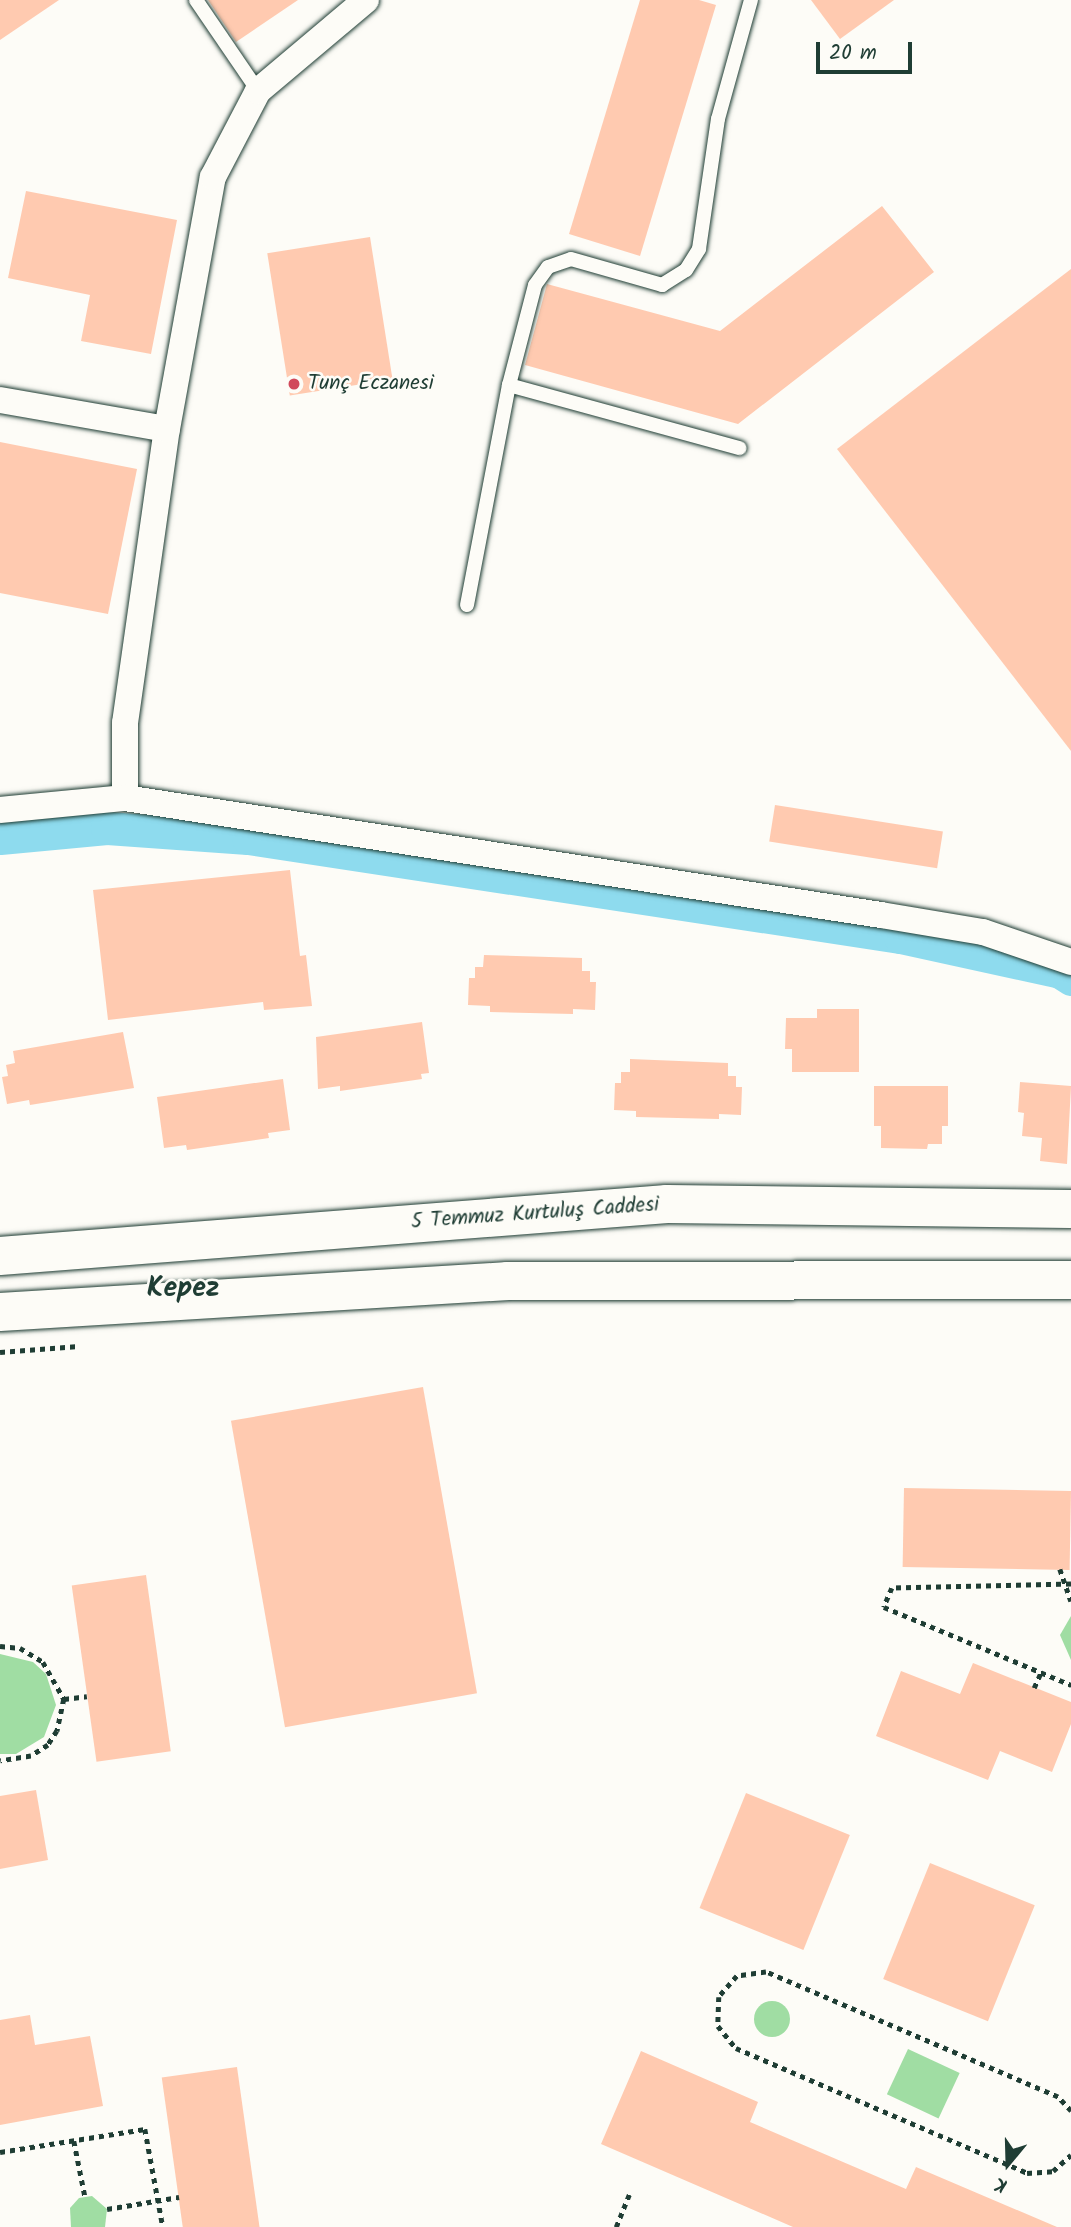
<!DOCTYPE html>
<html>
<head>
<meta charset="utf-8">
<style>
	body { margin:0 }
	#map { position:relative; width:1071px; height:2227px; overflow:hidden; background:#fdfcf7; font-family:Kalam,sans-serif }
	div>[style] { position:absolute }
	.green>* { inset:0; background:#a0dda3; transform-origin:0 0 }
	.round { border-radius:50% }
	.canal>* { height:33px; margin:-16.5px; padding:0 16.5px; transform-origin:16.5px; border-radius:16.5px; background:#8edbee }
	.building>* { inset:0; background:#ffcab0; transform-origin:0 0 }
	.path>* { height:4.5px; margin-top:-2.25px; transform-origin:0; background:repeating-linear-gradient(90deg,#1f3d34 0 5px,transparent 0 10px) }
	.roads { filter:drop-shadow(0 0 2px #1f3d34) drop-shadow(0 0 2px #1f3d34) }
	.lane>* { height:14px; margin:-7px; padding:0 7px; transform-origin:7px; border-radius:7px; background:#fdfcf7 }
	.street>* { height:26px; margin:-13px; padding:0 13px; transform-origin:13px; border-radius:13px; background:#fdfcf7 }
	.secondary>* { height:38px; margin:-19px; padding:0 19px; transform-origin:19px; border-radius:19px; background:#fdfcf7 }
	.dots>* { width:19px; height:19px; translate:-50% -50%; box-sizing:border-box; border:4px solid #fdfcf7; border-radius:50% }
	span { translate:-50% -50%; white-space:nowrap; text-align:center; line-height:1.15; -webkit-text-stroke:5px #fdfcf7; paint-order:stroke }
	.poi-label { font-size:21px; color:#1f3d34 }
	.left { translate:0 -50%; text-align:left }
	.street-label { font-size:21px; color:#1f3d34 }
	.district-label { font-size:28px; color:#1f3d34; font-weight:700 }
	.north { position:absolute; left:973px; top:2129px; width:70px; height:70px; -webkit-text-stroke:5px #fdfcf7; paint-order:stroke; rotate:199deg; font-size:19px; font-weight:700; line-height:28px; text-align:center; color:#1f3d34 }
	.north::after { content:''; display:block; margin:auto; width:24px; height:32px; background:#1f3d34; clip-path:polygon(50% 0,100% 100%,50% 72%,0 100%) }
	.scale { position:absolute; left:816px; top:42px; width:96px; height:32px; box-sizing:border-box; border:4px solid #1f3d34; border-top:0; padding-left:9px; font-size:21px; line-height:24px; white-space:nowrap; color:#1f3d34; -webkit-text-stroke:5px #fdfcf7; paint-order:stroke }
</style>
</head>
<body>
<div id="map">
	<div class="green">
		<i style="clip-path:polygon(1071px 1616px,1071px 1660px,1060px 1635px)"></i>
		<i style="clip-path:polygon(0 1654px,33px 1662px,46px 1674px,56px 1705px,44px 1737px,16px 1754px,0 1754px)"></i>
		<i class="round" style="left:754px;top:2001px;width:36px;height:36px"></i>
		<i style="left:908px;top:2049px;width:57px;height:50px;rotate:25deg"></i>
		<i style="clip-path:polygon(92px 2196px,107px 2209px,105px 2227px,71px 2227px,70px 2208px,79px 2198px)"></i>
	</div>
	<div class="canal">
		<i style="left:0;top:838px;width:107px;rotate:-5.3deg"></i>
		<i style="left:107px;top:828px;width:141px;rotate:4.1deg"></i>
		<i style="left:248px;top:838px;width:659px;rotate:8.63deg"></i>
		<i style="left:900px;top:937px;width:164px;rotate:12.3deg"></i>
		<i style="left:1060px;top:972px;width:13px;rotate:32deg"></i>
	</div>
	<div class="building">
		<i style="clip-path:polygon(0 0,59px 0,0 40px)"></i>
		<i style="clip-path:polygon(208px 0,298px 0,236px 42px)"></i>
		<i style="clip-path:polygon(640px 0,699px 0,716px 5px,640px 256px,569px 234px)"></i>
		<i style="clip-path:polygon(811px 0,894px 0,840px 39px)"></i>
		<i style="clip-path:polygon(26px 191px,177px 220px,151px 354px,81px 341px,90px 295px,8px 278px)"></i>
		<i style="clip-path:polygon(882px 206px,934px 272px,738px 424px,525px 365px,547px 284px,720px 331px)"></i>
		<i style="left:370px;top:237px;width:144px;height:104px;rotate:81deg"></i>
		<i style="clip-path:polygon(1071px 269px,1071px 751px,837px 449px)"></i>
		<i style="clip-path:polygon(0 442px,137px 469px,108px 614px,0 593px)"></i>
		<i style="left:775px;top:805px;width:170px;height:37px;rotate:9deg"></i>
		<i style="clip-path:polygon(290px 870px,300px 956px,306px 955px,312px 1006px,264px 1010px,263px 1002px,108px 1020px,93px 890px)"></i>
		<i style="clip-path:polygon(484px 955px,582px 958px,582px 971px,590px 971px,590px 982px,596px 982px,595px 1010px,573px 1009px,573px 1014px,490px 1012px,490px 1006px,468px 1005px,469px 978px,475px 978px,475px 967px,483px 967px)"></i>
		<i style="clip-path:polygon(817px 1009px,859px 1009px,859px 1072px,792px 1072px,792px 1049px,785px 1049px,786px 1018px,817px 1018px)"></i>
		<i style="clip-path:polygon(422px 1022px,429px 1073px,421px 1074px,422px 1079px,340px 1091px,340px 1086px,318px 1089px,316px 1037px)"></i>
		<i style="clip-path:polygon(123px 1032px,134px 1088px,30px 1105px,29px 1100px,7px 1104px,2px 1077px,8px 1076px,6px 1065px,15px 1063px,13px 1051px)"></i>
		<i style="clip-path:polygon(630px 1059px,728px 1063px,728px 1076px,736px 1076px,736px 1087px,742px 1087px,741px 1115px,719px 1114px,719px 1119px,636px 1117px,636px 1111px,614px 1110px,615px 1083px,621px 1083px,621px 1072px,630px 1072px)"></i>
		<i style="clip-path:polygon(283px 1079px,290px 1130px,268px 1133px,269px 1138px,187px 1150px,186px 1145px,164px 1148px,157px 1097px)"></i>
		<i style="clip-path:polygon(1020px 1082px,1071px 1086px,1067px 1164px,1040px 1161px,1042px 1138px,1022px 1136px,1024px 1113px,1018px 1112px)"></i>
		<i style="clip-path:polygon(874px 1086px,948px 1086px,948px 1126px,942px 1126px,942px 1144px,928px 1144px,927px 1149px,881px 1148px,881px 1126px,874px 1126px)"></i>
		<i style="left:423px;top:1387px;width:311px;height:195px;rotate:80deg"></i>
		<i style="left:904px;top:1488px;width:167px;height:79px;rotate:1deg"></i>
		<i style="left:146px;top:1575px;width:178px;height:75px;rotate:82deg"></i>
		<i style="clip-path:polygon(973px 1663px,1071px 1702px,1071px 1724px,1052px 1772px,1000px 1751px,988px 1780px,876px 1736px,901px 1671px,960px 1694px)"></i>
		<i style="clip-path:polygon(36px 1790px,48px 1860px,0 1869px,0 1796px)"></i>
		<i style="left:746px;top:1793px;width:112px;height:124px;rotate:22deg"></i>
		<i style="left:930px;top:1863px;width:113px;height:125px;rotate:22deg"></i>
		<i style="clip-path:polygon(30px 2015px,35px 2045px,90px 2036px,103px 2106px,0 2125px,0 2020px)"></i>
		<i style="clip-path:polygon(641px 2051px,758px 2102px,750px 2122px,906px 2189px,916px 2167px,1057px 2227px,793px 2227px,601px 2144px)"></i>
		<i style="left:237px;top:2067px;width:162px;height:76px;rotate:82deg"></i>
	</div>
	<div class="path">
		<i style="left:0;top:1352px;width:79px;rotate:-4.3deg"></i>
		<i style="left:1060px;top:1569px;width:34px;rotate:71deg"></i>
		<i style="left:1071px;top:1584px;width:179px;rotate:178.7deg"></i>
		<i style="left:892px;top:1588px;width:21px;rotate:113deg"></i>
		<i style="left:884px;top:1607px;width:203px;rotate:22.6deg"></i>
		<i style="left:0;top:1646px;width:20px;rotate:6deg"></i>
		<i style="left:20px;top:1648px;width:27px;rotate:31deg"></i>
		<i style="left:43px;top:1662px;width:43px;rotate:60.4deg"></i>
		<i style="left:64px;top:1699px;width:33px;rotate:102deg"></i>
		<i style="left:57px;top:1731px;width:17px;rotate:123deg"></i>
		<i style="left:48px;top:1745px;width:20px;rotate:147deg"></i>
		<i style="left:31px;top:1756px;width:31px;rotate:171deg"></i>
		<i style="left:1034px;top:1688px;width:17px;rotate:-66deg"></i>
		<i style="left:64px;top:1699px;width:23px;rotate:-7deg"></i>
		<i style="left:1071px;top:2111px;width:19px;rotate:-133deg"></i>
		<i style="left:1058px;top:2097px;width:318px;rotate:-156.8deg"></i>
		<i style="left:766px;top:1972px;width:29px;rotate:172deg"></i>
		<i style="left:737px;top:1976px;width:28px;rotate:131deg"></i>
		<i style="left:719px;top:1997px;width:29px;rotate:92deg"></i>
		<i style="left:718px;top:2026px;width:28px;rotate:51deg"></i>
		<i style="left:736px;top:2048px;width:317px;rotate:23.2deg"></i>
		<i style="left:1027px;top:2173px;width:26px;rotate:-4deg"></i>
		<i style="left:1053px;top:2171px;width:24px;rotate:-42deg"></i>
		<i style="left:74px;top:2141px;width:56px;rotate:78.7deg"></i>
		<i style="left:0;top:2152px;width:147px;rotate:-9deg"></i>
		<i style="left:145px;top:2129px;width:100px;rotate:79.6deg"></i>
		<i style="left:107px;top:2209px;width:73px;rotate:-9.5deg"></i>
		<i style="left:616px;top:2227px;width:35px;rotate:-68deg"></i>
	</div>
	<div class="roads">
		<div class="lane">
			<i style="left:196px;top:0;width:110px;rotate:55.7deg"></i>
			<i style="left:509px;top:385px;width:239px;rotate:15.3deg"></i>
			<i style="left:467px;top:605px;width:224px;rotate:-79.2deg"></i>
			<i style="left:509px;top:385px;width:103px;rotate:-75.4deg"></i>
			<i style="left:535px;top:285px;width:22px;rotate:-54deg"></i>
			<i style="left:548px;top:267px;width:24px;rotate:-19deg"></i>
			<i style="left:571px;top:259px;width:95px;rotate:15.9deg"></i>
			<i style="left:662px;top:285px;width:28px;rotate:-32deg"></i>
			<i style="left:686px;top:270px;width:25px;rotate:-58deg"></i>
			<i style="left:699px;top:249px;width:131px;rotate:-81.7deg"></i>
			<i style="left:718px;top:119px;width:123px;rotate:-74.5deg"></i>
		</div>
		<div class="street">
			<i style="left:0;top:400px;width:169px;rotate:9.9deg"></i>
			<i style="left:125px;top:798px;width:75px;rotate:-90deg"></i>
			<i style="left:125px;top:723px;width:297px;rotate:-81.9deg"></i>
			<i style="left:167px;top:429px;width:256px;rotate:-79.7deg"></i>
			<i style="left:213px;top:177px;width:97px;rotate:-62.4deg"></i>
			<i style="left:258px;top:91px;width:141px;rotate:-40.1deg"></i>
			<i style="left:0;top:810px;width:126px;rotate:-5.5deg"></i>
			<i style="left:125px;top:798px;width:765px;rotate:8.8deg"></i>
			<i style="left:881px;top:915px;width:103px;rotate:9.5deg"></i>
			<i style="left:983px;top:932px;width:93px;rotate:18.8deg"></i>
		</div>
		<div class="secondary">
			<i style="left:0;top:1256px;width:669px;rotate:-4.46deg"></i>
			<i style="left:667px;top:1204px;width:404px;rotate:0.7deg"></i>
			<i style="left:0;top:1312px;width:509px;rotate:-3.49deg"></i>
			<i style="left:508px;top:1281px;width:563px;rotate:-0.1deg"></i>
		</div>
	</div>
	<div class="dots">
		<i style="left:294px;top:384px;background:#d1495b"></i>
	</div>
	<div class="poi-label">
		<span class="left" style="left:308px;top:384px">Tunç Eczanesi</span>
	</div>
	<div class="street-label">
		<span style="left:535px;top:1214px;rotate:-4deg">5 Temmuz Kurtuluş Caddesi</span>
	</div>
	<div class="district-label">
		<span style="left:183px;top:1289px">Kepez</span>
	</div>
	<div class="north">K</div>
	<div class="scale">20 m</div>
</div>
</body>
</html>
